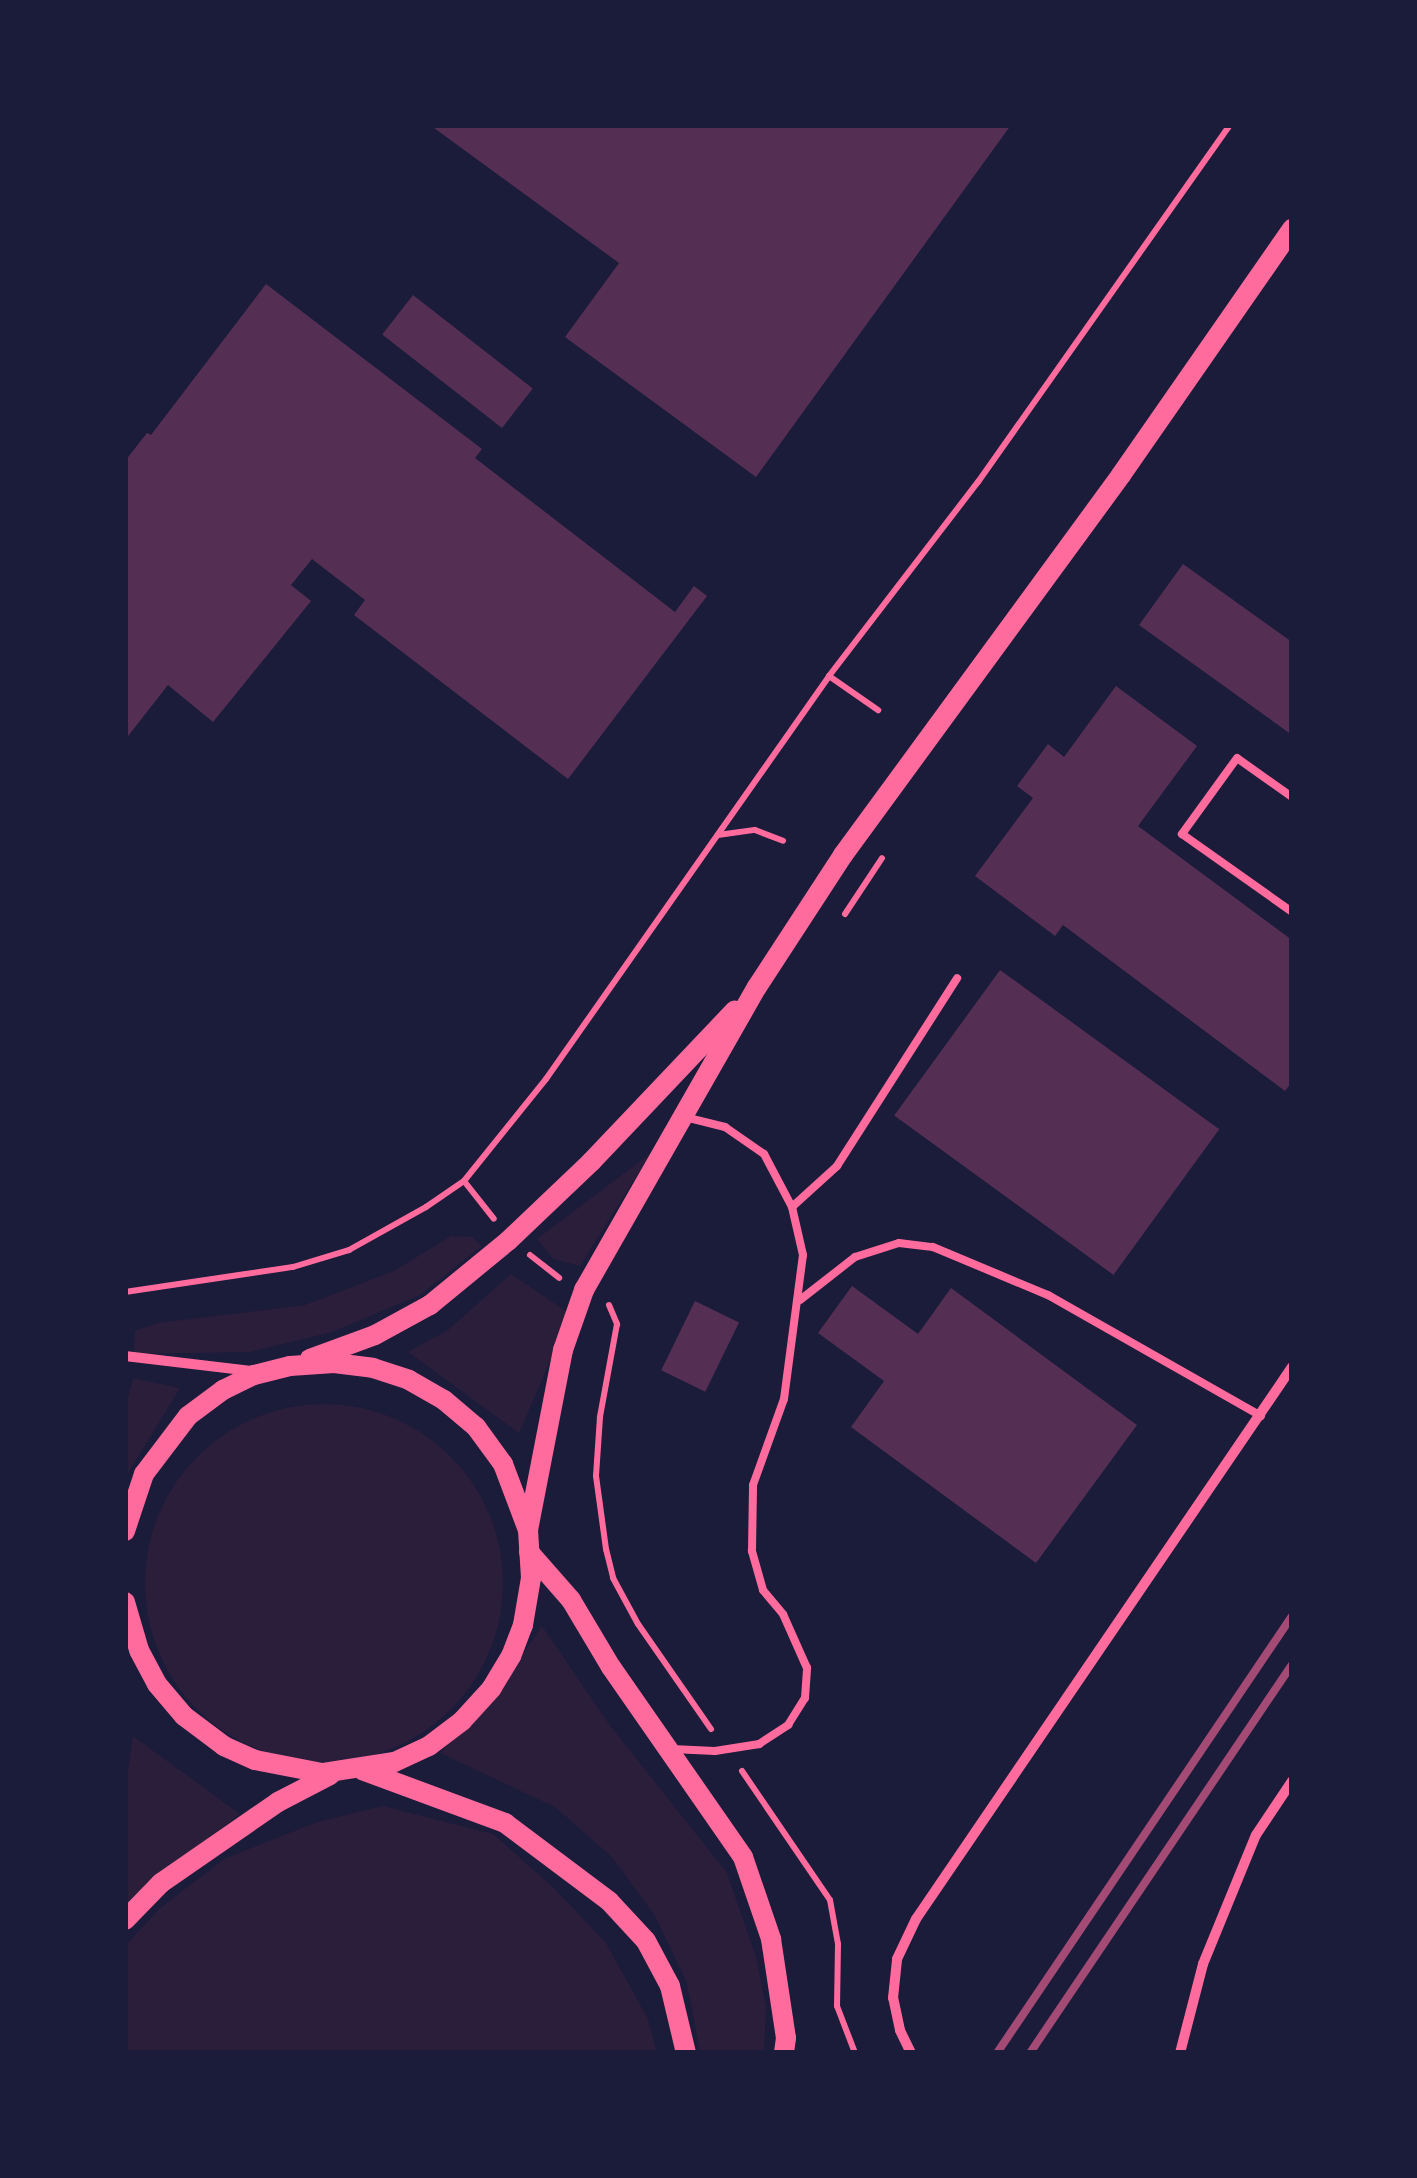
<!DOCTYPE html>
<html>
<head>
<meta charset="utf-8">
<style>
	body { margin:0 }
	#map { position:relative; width:1417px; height:2178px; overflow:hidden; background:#1b1b3a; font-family:"Asap Condensed",sans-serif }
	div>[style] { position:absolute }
	.green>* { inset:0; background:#2a1e3b }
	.round { border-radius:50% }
	.building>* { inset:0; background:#542f53; transform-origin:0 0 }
	.path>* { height:6px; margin:-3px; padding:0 3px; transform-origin:3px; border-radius:3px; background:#ff6b9d }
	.service>* { height:8px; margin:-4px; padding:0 4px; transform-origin:4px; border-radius:4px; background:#ff6b9d }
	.minor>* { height:10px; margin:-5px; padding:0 5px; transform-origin:5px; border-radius:5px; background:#ff6b9d }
	.secondary>* { height:20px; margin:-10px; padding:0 10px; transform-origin:10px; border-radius:10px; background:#ff6b9d }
	.rail>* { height:8px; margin:-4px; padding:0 4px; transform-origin:4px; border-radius:4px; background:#a44b75 }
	span { translate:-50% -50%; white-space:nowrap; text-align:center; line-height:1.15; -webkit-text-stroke:9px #1b1b3a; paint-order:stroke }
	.frame { position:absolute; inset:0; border:128px solid #1b1b3a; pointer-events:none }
</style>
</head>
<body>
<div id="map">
	<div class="green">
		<i style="clip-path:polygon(651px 1153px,580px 1266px,553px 1259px,537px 1239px)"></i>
		<i style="clip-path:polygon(451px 1236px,472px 1237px,482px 1246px,420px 1295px,332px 1332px,250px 1352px,134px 1354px,135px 1331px,157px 1323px,305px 1305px,394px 1271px)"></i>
		<i style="clip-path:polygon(511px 1274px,570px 1314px,519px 1433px,408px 1352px,448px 1330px)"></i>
		<i style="clip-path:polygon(133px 1378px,180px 1388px,125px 1478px,125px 1409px)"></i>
		<i class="round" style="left:145px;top:1404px;width:358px;height:358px"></i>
		<i style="clip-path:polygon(542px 1626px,609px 1724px,727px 1873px,756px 1957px,766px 2007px,764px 2053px,700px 2053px,687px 1983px,655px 1916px,612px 1857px,555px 1807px,440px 1753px,513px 1668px)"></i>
		<i style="clip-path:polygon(133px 1736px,240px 1814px,125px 1903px,125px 1791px)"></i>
		<i style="clip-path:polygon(383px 1806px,493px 1834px,555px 1889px,606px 1943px,648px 2019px,657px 2053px,125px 2053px,125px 1946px,159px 1909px,224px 1859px,317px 1822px)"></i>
	</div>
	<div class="building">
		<i style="clip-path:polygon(430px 125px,1011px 125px,756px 477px,565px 337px,619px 263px)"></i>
		<i style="clip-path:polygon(266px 284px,482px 449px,475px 458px,675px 612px,694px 586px,707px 596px,568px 779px,354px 615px,365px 600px,312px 559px,291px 585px,311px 601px,213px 722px,168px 685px,125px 740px,125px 461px,147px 433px,151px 435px)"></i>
		<i style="left:413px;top:295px;width:152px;height:50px;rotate:38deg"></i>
		<i style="clip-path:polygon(1183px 564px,1292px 642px,1292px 735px,1139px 625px)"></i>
		<i style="clip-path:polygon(1116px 686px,1197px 746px,1138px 826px,1292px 940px,1292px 1082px,1285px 1091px,1063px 925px,1055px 936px,975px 876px,1033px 798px,1017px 786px,1048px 744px,1064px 757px)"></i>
		<i style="left:1000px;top:970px;width:271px;height:180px;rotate:36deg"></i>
		<i style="clip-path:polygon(852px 1286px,918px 1334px,951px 1288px,1137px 1425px,1036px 1563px,851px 1427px,884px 1381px,818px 1333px)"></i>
		<i style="left:695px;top:1301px;width:49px;height:77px;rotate:26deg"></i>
	</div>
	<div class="path">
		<i style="left:829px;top:676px;width:60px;rotate:34.8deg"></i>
		<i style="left:718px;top:835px;width:37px;rotate:-8deg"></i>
		<i style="left:755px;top:830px;width:30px;rotate:21deg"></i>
		<i style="left:845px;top:914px;width:67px;rotate:-56.5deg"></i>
		<i style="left:464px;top:1181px;width:48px;rotate:51.7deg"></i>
		<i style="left:530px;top:1255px;width:37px;rotate:38deg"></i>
		<i style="left:125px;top:1292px;width:170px;rotate:-8.5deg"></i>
		<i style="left:293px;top:1267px;width:59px;rotate:-16.9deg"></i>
		<i style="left:349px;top:1250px;width:88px;rotate:-29.2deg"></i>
		<i style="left:426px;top:1207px;width:46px;rotate:-34.4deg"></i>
		<i style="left:464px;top:1181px;width:131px;rotate:-51.2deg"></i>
		<i style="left:546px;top:1079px;width:492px;rotate:-54.9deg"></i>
		<i style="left:829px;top:676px;width:245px;rotate:-52.5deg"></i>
		<i style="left:978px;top:482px;width:437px;rotate:-54.8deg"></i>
		<i style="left:609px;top:1305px;width:21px;rotate:67deg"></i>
		<i style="left:617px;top:1324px;width:95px;rotate:100.4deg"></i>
		<i style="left:600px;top:1417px;width:59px;rotate:93.9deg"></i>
		<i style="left:596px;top:1476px;width:74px;rotate:82.2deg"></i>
		<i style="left:606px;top:1549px;width:30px;rotate:76deg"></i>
		<i style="left:613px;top:1578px;width:52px;rotate:61.5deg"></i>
		<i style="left:638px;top:1624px;width:128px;rotate:55.2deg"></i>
		<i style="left:742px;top:1771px;width:156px;rotate:55.7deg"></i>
		<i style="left:830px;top:1900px;width:45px;rotate:79.7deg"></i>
		<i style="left:838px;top:1944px;width:62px;rotate:90.9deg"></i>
		<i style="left:837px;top:2006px;width:50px;rotate:69deg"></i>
	</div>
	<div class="service">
		<i style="left:1292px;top:797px;width:67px;rotate:-144.7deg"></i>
		<i style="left:1237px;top:758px;width:94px;rotate:125.9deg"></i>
		<i style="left:1182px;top:834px;width:135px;rotate:35.3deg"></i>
		<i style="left:792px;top:1207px;width:61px;rotate:-42.3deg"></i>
		<i style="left:837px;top:1166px;width:223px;rotate:-57.4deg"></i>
		<i style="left:800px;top:1300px;width:70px;rotate:-38deg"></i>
		<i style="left:855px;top:1257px;width:46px;rotate:-17.7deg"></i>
		<i style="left:899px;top:1243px;width:34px;rotate:7deg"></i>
		<i style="left:933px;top:1247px;width:125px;rotate:22.7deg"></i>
		<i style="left:1048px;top:1295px;width:245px;rotate:29.6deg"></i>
		<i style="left:672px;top:1749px;width:43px;rotate:2.7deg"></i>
		<i style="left:715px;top:1751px;width:45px;rotate:-9deg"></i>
		<i style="left:759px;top:1744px;width:35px;rotate:-33deg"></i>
		<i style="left:788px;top:1725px;width:32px;rotate:-58deg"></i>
		<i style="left:805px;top:1698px;width:30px;rotate:-86deg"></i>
		<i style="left:807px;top:1668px;width:59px;rotate:-114deg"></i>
		<i style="left:783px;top:1614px;width:31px;rotate:-130deg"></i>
		<i style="left:763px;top:1590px;width:41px;rotate:-105.8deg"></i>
		<i style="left:752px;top:1551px;width:66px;rotate:-89.1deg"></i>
		<i style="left:753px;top:1485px;width:91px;rotate:-70.2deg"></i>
		<i style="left:784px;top:1399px;width:145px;rotate:-82.5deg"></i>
		<i style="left:803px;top:1255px;width:49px;rotate:-102.9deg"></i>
		<i style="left:792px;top:1207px;width:60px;rotate:-117.8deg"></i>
		<i style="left:764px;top:1154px;width:47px;rotate:-145.3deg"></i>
		<i style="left:725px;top:1127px;width:41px;rotate:-166deg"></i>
	</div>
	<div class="minor">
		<i style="left:125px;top:1356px;width:127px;rotate:6.8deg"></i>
		<i style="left:911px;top:2053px;width:25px;rotate:-116deg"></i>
		<i style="left:900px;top:2030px;width:33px;rotate:-102deg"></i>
		<i style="left:893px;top:1998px;width:39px;rotate:-84deg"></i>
		<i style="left:897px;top:1959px;width:44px;rotate:-64.6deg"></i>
		<i style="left:916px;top:1919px;width:668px;rotate:-55.74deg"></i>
		<i style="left:1180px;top:2053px;width:92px;rotate:-75.5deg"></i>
		<i style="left:1203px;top:1964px;width:139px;rotate:-67.7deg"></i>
		<i style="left:1256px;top:1835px;width:65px;rotate:-56.3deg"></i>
	</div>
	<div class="secondary">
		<i style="left:310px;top:1359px;width:69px;rotate:-20.3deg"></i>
		<i style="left:375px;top:1335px;width:63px;rotate:-28.6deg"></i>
		<i style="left:430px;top:1305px;width:101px;rotate:-39.4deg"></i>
		<i style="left:508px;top:1241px;width:115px;rotate:-43.6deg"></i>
		<i style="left:591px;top:1162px;width:209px;rotate:-46.5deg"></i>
		<i style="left:528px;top:1530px;width:183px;rotate:-79deg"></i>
		<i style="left:563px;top:1350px;width:64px;rotate:-70.7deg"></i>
		<i style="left:584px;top:1290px;width:349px;rotate:-60.3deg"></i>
		<i style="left:757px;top:987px;width:158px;rotate:-56.9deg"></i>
		<i style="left:843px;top:855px;width:471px;rotate:-53.8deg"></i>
		<i style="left:1121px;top:475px;width:300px;rotate:-55.2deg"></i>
		<i style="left:125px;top:1531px;width:60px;rotate:-71.6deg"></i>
		<i style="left:144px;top:1474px;width:73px;rotate:-52.8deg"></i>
		<i style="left:188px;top:1416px;width:44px;rotate:-36.6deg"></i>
		<i style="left:223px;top:1390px;width:34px;rotate:-26deg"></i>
		<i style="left:254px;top:1375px;width:37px;rotate:-14deg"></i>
		<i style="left:290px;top:1366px;width:44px;rotate:-3.9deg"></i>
		<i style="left:334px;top:1363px;width:39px;rotate:7deg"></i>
		<i style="left:373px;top:1368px;width:38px;rotate:18deg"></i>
		<i style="left:409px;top:1380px;width:40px;rotate:29.7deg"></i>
		<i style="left:444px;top:1400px;width:42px;rotate:40.2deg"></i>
		<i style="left:476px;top:1427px;width:46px;rotate:53.9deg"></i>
		<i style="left:503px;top:1464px;width:71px;rotate:69.3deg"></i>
		<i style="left:528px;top:1530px;width:48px;rotate:86.4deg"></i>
		<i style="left:531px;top:1578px;width:48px;rotate:99.7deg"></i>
		<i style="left:523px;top:1625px;width:33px;rotate:111deg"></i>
		<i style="left:511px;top:1656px;width:37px;rotate:121deg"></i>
		<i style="left:492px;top:1688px;width:45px;rotate:132.3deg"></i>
		<i style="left:462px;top:1721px;width:41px;rotate:142.9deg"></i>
		<i style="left:429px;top:1746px;width:38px;rotate:155deg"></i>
		<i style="left:394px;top:1762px;width:73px;rotate:171.3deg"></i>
		<i style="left:322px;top:1773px;width:68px;rotate:-169deg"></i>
		<i style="left:255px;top:1760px;width:34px;rotate:-156deg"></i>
		<i style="left:224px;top:1746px;width:50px;rotate:-143.1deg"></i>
		<i style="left:184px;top:1716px;width:42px;rotate:-130.2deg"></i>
		<i style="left:157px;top:1684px;width:38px;rotate:-118deg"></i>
		<i style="left:139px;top:1650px;width:50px;rotate:-106.3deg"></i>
		<i style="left:529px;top:1552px;width:64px;rotate:48.8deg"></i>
		<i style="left:571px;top:1600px;width:78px;rotate:59.2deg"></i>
		<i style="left:611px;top:1667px;width:231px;rotate:55.2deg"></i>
		<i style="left:743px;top:1857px;width:87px;rotate:71.1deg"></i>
		<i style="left:771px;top:1939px;width:100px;rotate:81.4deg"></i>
		<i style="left:786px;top:2038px;width:15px;rotate:98deg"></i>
		<i style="left:362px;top:1770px;width:153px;rotate:20.3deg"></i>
		<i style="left:505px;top:1823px;width:130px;rotate:36.9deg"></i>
		<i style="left:609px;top:1901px;width:54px;rotate:47.2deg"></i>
		<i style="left:646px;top:1941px;width:51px;rotate:61.9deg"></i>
		<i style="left:670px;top:1986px;width:69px;rotate:76.6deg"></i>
		<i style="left:125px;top:1920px;width:52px;rotate:-45.8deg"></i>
		<i style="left:161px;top:1883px;width:142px;rotate:-34.7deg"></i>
		<i style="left:278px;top:1802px;width:59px;rotate:-27.4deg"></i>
	</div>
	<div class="rail">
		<i style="left:997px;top:2053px;width:527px;rotate:-55.98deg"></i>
		<i style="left:1030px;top:2053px;width:468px;rotate:-56deg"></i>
	</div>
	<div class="frame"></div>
</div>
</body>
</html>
